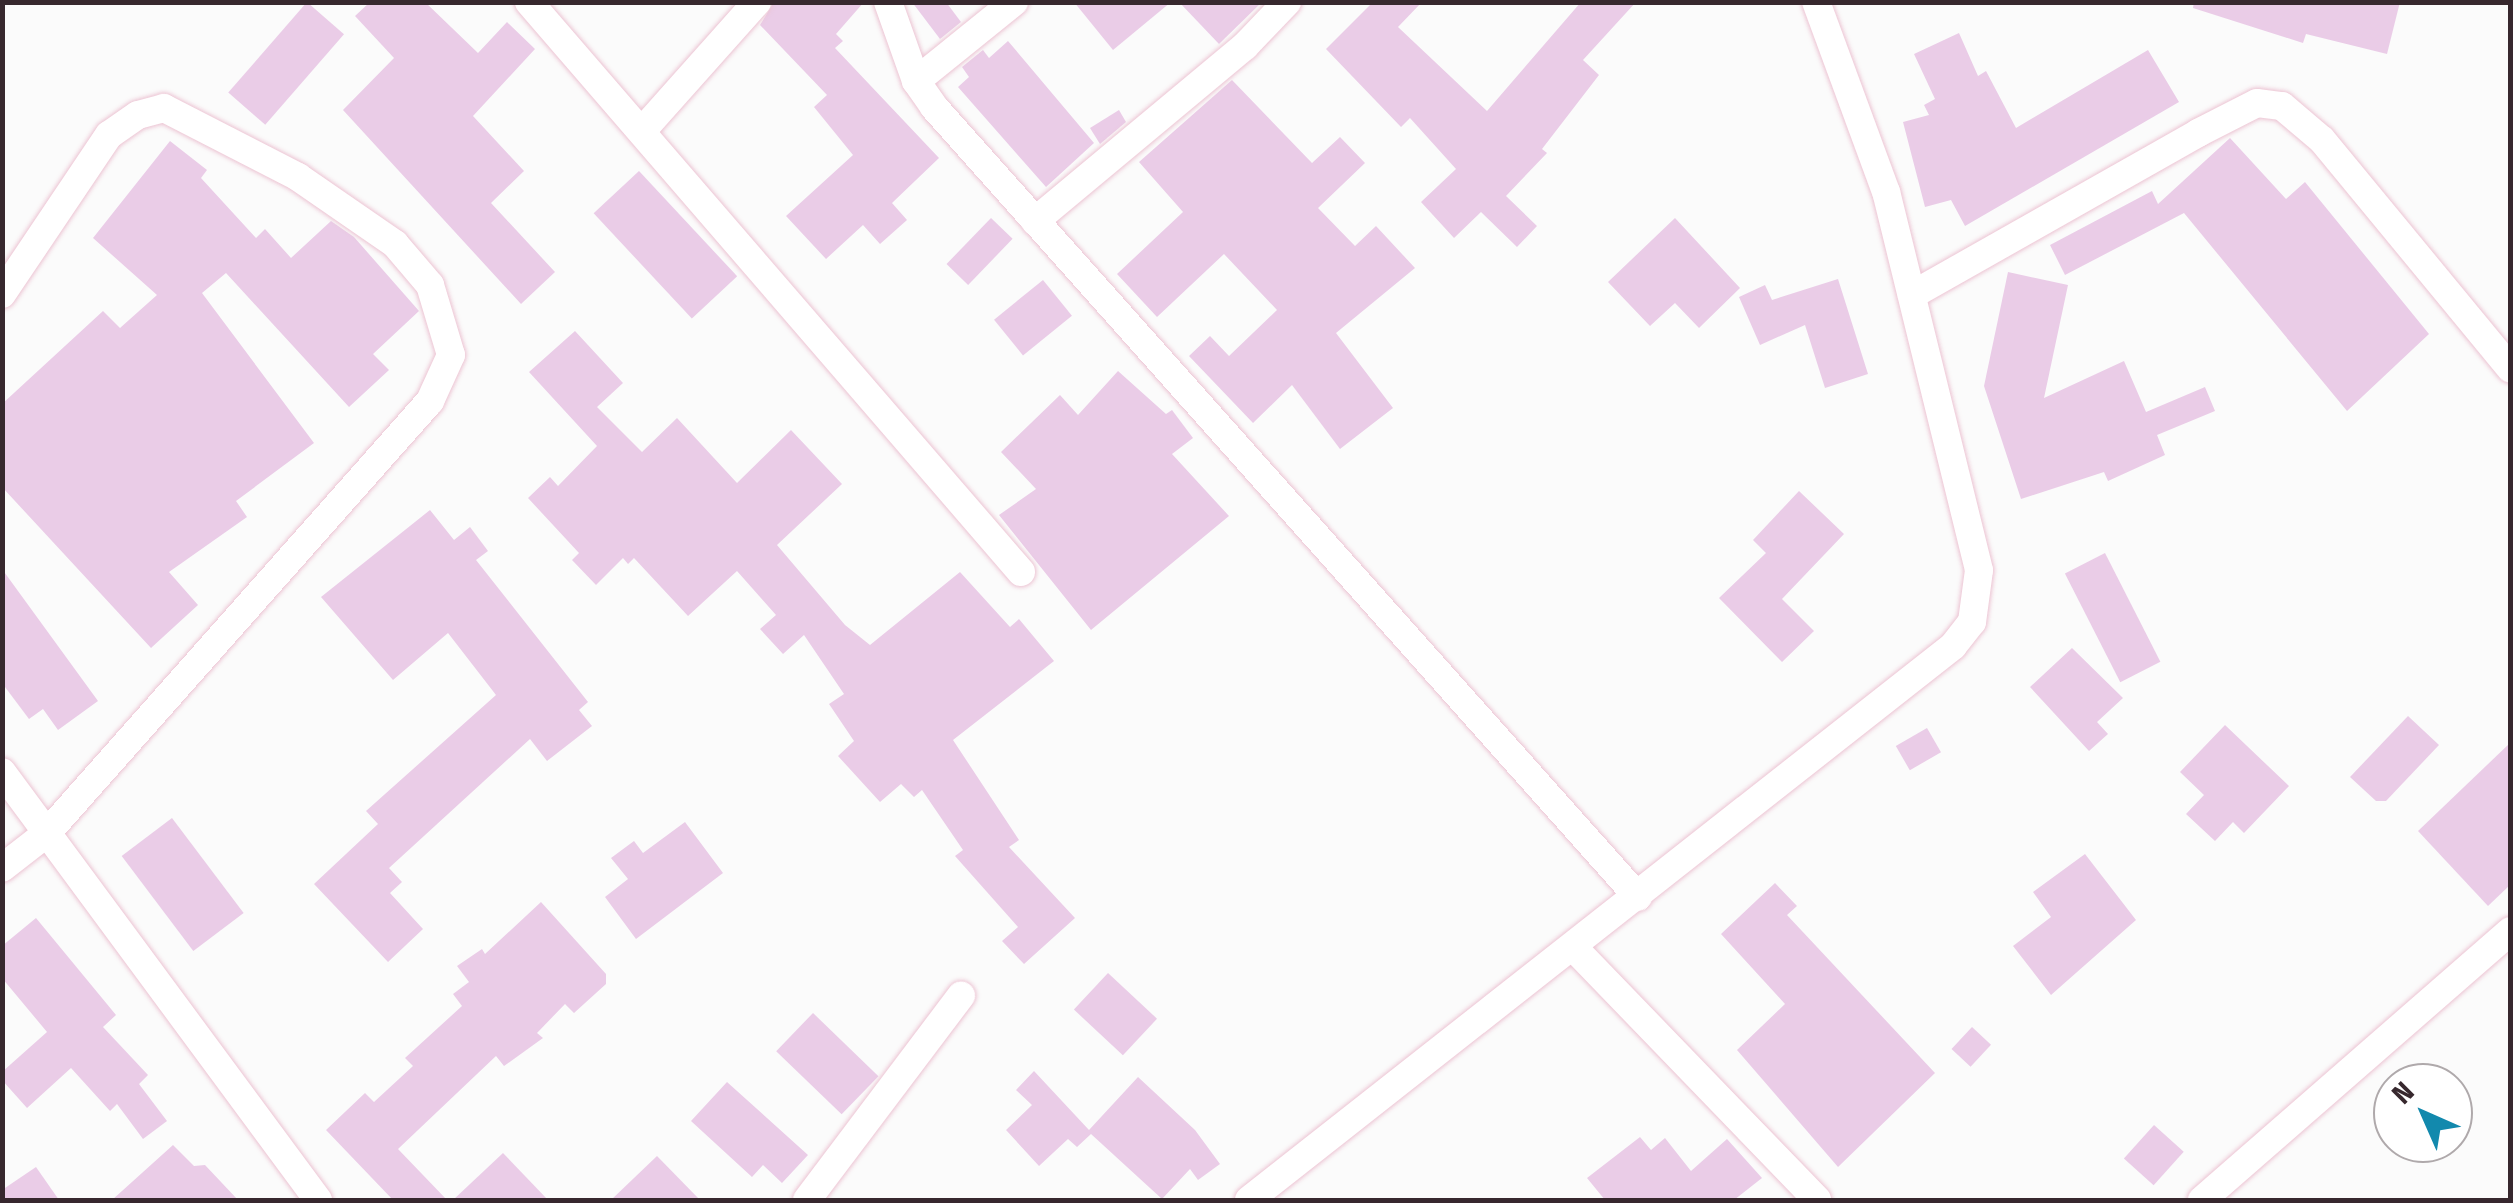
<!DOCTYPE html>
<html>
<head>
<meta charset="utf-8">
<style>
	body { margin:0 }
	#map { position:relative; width:2513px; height:1203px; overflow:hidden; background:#fbfbfb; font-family:"Fira Sans Condensed",sans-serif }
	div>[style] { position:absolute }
	.building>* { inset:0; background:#eacce7; transform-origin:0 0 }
	.roads { filter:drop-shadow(0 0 2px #ecc4d3) drop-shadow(0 0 2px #ecc4d3) }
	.street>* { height:28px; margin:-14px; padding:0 14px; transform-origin:14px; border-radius:14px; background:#fff }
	span { translate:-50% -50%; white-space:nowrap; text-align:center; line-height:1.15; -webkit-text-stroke:9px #fff; paint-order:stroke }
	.frame { position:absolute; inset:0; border:5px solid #37282e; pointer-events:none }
	.north { position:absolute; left:2373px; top:1063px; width:100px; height:100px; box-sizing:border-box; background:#fff; border:2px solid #afa9ab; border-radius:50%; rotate:315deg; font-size:28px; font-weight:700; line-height:40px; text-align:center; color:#37282e }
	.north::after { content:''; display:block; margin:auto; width:35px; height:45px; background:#1289ad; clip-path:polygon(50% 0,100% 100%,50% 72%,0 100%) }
</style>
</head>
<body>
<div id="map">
	<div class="building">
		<i style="left:307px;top:2px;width:49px;height:120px;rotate:41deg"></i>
		<i style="clip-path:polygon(370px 2px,425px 2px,478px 53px,507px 22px,535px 49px,473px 116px,524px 171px,491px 203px,555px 272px,521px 304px,343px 110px,394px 58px,355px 16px)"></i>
		<i style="clip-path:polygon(774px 2px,864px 2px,836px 34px,843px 41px,835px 48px,939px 158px,892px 203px,907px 220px,880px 244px,863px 225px,826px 259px,786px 216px,853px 155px,814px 107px,827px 95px,760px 25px)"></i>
		<i style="clip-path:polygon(912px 2px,946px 2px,961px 22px,940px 39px)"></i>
		<i style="clip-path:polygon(1074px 2px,1171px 2px,1113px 50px)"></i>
		<i style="clip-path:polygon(1179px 2px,1262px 2px,1219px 44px)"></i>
		<i style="clip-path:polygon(1373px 2px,1422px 2px,1398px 27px,1487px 111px,1581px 2px,1636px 2px,1583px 60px,1599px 75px,1542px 149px,1547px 153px,1506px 196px,1537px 226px,1517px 247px,1481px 212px,1454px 238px,1421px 202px,1456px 169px,1410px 118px,1401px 127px,1326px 49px)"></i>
		<i style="clip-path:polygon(2194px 2px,2400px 2px,2387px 54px,2306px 34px,2303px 43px,2193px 8px)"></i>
		<i style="clip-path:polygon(1959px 33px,1978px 76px,1986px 71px,2016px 128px,2148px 50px,2179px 102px,1965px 226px,1951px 200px,1925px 207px,1903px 122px,1929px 115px,1924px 105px,1935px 99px,1914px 54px)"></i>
		<i style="clip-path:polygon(1008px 41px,1094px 143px,1046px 187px,958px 87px,969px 77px,962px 67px,983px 50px,989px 58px)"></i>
		<i style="clip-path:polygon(1232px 80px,1312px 163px,1340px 137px,1365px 163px,1318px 208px,1355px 246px,1376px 226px,1415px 268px,1336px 333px,1393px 408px,1340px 449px,1292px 385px,1253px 423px,1189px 356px,1210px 336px,1229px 356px,1277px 310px,1224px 254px,1157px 317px,1117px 274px,1183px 212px,1139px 162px)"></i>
		<i style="clip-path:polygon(1119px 110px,1126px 122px,1100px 144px,1090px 128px)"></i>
		<i style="clip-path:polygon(2230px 138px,2286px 199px,2305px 182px,2429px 334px,2347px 411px,2184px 213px,2065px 275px,2050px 245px,2152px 191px,2158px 204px)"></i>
		<i style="clip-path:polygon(170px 141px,207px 170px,201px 178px,256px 238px,265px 229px,291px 258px,331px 221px,354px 237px,419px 311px,373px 354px,389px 370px,349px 407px,226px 273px,202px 293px,314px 443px,236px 501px,247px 517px,169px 572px,198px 605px,151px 648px,2px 487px,2px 404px,103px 311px,120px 328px,157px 295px,93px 238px)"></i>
		<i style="left:639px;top:171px;width:144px;height:62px;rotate:47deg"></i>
		<i style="left:991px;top:218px;width:30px;height:64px;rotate:44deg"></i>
		<i style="clip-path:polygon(1675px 218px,1740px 288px,1699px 328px,1675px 303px,1650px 326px,1608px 282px)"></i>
		<i style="clip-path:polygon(2008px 272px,2068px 285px,2044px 398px,2124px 361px,2146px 412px,2205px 387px,2215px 411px,2157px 435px,2165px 455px,2108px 481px,2104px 472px,2021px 499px,1984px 386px)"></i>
		<i style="clip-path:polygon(1838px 279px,1868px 374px,1825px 388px,1805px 325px,1760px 345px,1739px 297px,1765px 285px,1772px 300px)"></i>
		<i style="left:1043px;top:280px;width:46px;height:63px;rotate:51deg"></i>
		<i style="clip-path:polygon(575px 331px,623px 383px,597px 407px,642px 452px,677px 418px,737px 483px,791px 430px,842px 484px,777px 545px,845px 625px,870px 645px,960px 572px,1010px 627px,1019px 619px,1054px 661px,953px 740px,1019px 840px,1009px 847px,1075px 918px,1024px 964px,1002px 941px,1018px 927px,955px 856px,963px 850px,922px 790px,914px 797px,901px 784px,880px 802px,838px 756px,854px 741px,829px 704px,844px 694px,804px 635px,783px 654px,760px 629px,776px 615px,737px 571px,688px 616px,634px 558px,628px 564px,623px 558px,596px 585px,572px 560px,579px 553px,528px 498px,550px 477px,558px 486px,597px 446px,529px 372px)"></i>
		<i style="clip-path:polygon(1118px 371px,1166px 414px,1172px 410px,1193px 438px,1172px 454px,1229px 516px,1091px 630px,999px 515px,1036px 489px,1001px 452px,1060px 395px,1078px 415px)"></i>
		<i style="clip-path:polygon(1799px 491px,1844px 534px,1782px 599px,1814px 631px,1782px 662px,1719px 598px,1766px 553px,1753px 540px)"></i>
		<i style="clip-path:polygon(430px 510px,454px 540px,470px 527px,488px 551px,476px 560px,588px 702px,579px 710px,592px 726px,547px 761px,530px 739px,389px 868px,402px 882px,390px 893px,423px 929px,388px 962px,314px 884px,378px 824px,366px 811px,496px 695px,448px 633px,393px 680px,321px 597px)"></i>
		<i style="left:2105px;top:553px;width:122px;height:45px;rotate:63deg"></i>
		<i style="clip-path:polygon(2px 569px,98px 701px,58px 730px,43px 709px,29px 719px,2px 683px)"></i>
		<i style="clip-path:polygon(2072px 648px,2123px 698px,2097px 722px,2108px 734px,2089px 751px,2030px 687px)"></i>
		<i style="clip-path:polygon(2408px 716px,2439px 745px,2386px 801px,2376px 801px,2350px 777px)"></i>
		<i style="clip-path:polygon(2225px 725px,2289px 786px,2244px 833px,2233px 822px,2215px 841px,2186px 814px,2204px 795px,2180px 772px)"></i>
		<i style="left:1927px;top:728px;width:28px;height:36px;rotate:60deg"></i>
		<i style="clip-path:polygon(2510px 743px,2510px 885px,2488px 906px,2418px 831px)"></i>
		<i style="left:172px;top:818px;width:119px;height:63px;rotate:53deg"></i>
		<i style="clip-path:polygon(685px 822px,723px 873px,636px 939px,605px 897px,628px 879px,611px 858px,634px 841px,643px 853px)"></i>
		<i style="clip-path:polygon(2085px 854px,2136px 920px,2051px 995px,2013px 946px,2051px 917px,2033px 892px)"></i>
		<i style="clip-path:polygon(1775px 883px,1797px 906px,1787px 915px,1935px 1073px,1838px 1167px,1737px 1050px,1785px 1004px,1721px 934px)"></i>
		<i style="clip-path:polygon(541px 902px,606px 974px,606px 984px,574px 1013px,565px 1004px,537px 1033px,543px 1038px,504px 1066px,496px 1056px,398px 1149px,447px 1200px,393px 1200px,326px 1130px,365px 1093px,374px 1102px,413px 1066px,405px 1058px,462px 1006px,453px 994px,469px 982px,457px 966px,482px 949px,485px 954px)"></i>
		<i style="clip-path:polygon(36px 918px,116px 1015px,103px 1027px,148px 1075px,139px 1084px,167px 1121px,143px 1139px,117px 1104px,110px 1111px,71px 1068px,27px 1108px,2px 1080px,2px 1072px,47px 1032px,2px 978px,2px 946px)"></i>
		<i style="left:1108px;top:973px;width:67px;height:50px;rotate:43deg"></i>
		<i style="left:813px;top:1013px;width:91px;height:53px;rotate:44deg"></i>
		<i style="left:1972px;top:1027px;width:26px;height:30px;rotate:43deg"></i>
		<i style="clip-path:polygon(1034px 1071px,1089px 1130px,1138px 1077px,1195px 1130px,1220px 1164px,1198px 1180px,1190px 1169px,1162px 1199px,1091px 1134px,1077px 1147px,1068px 1139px,1039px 1166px,1006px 1130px,1032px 1105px,1016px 1090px)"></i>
		<i style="clip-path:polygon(727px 1082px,808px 1155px,782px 1183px,763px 1165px,752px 1177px,691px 1121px)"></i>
		<i style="left:2154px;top:1125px;width:40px;height:45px;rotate:42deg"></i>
		<i style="clip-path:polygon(1640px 1137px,1651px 1150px,1665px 1138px,1691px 1171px,1727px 1139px,1762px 1178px,1734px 1200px,1605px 1200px,1587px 1178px)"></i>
		<i style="clip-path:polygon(173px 1145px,194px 1166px,205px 1165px,238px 1200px,112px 1200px)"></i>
		<i style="clip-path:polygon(503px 1153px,548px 1200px,453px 1200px)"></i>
		<i style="clip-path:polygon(657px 1156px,700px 1200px,611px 1200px)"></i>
		<i style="clip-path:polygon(36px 1167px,59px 1200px,2px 1200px,2px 1190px)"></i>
	</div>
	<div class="roads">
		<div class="street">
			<i style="left:529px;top:2px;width:753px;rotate:49.2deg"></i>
			<i style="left:888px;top:2px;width:84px;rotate:70.5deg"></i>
			<i style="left:916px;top:81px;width:32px;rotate:55deg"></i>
			<i style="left:934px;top:107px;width:1058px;rotate:48.29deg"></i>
			<i style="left:916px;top:81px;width:126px;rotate:-38.9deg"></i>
			<i style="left:642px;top:131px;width:173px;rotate:-48.3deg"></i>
			<i style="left:1035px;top:221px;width:273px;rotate:-39.8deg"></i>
			<i style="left:1245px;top:46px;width:61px;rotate:-46.3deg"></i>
			<i style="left:2px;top:294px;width:192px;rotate:-56.1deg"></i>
			<i style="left:109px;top:135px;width:35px;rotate:-35deg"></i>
			<i style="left:138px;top:115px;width:27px;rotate:-15deg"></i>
			<i style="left:164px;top:108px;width:151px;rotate:27.2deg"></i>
			<i style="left:298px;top:177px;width:118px;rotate:34.6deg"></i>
			<i style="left:395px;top:244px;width:54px;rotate:49.5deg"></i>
			<i style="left:430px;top:285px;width:73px;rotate:73.3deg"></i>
			<i style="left:451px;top:355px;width:51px;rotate:114.5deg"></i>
			<i style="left:430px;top:401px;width:577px;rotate:131.56deg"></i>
			<i style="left:47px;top:833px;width:57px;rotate:142.1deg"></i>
			<i style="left:1912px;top:295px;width:329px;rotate:-29.5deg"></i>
			<i style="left:2198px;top:133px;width:66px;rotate:-27deg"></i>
			<i style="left:2257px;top:103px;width:25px;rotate:7deg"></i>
			<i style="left:2282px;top:106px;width:52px;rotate:40.4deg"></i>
			<i style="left:2322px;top:140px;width:296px;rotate:50.5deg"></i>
			<i style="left:2px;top:772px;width:532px;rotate:53.56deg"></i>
			<i style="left:1574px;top:948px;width:350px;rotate:46deg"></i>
			<i style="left:807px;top:1200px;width:256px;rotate:-53deg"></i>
			<i style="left:1249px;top:1200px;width:896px;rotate:-38.2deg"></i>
			<i style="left:1953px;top:646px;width:31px;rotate:-52deg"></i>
			<i style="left:1972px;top:622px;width:52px;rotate:-82.3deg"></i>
			<i style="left:1979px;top:570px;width:389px;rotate:-103.8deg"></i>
			<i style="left:1886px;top:192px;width:202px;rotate:-110.2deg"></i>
			<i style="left:2202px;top:1200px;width:409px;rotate:-41.1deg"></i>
		</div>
	</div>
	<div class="frame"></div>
	<div class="north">N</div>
</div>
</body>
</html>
